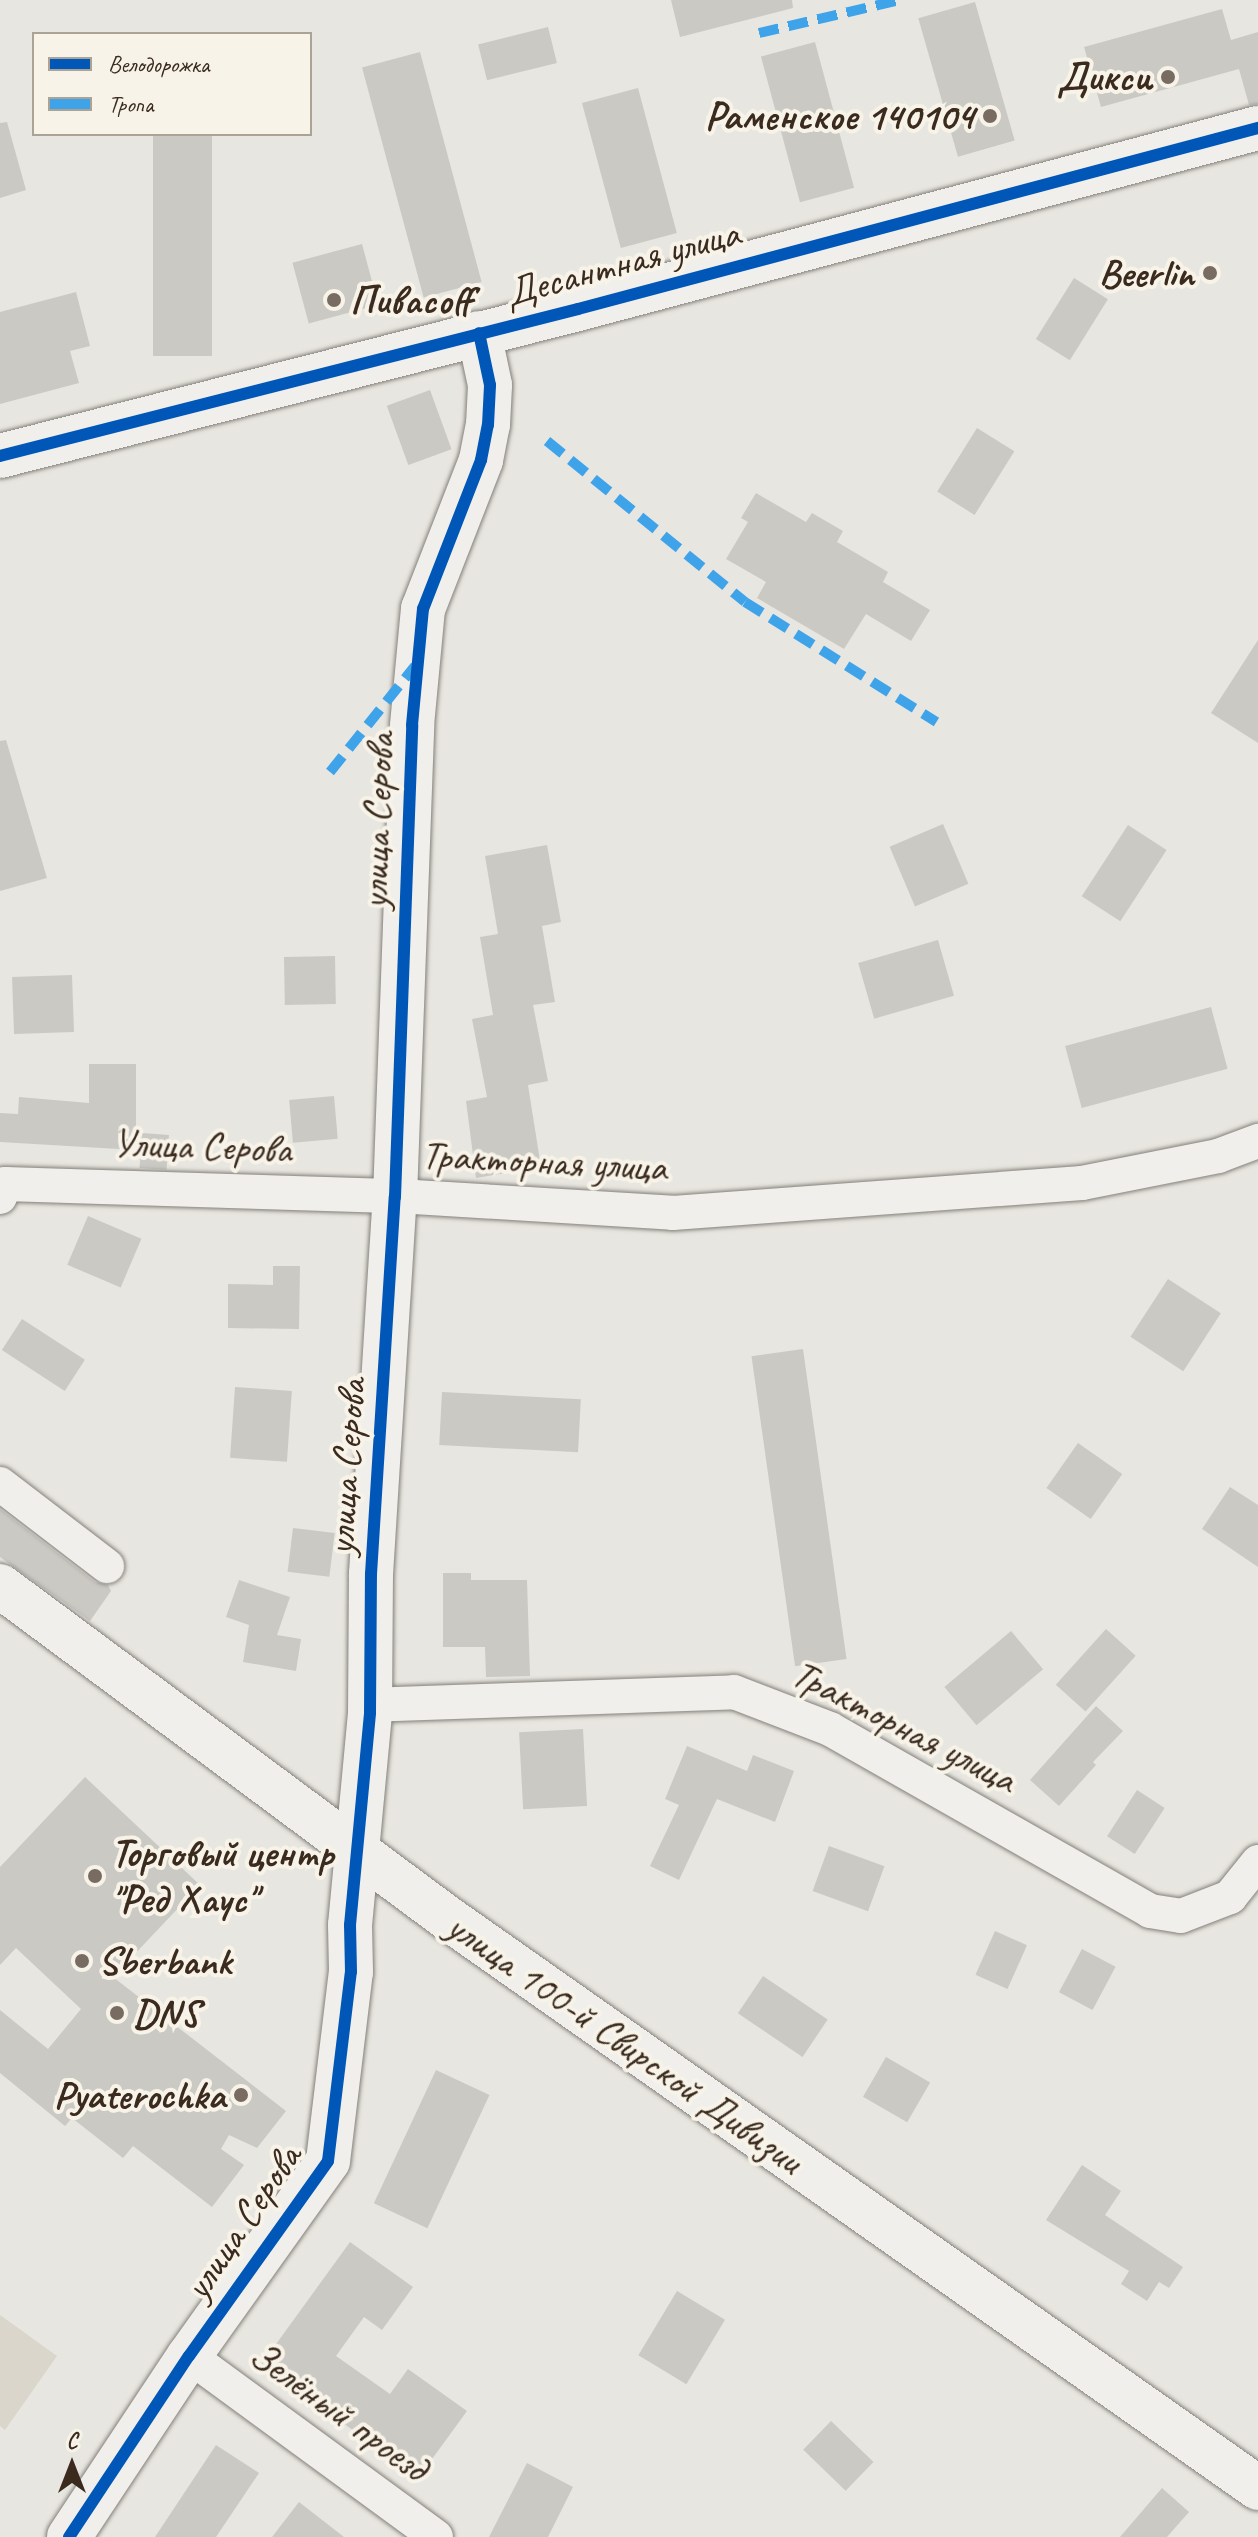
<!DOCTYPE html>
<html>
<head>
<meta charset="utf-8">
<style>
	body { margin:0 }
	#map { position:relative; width:1258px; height:2537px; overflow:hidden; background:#e8e6e0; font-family:Caveat,sans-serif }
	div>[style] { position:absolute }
	.green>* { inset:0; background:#dad6cc }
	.building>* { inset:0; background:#cbc9c4; transform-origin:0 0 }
	.roads { filter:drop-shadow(0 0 2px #84807a) drop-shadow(0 0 2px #84807a) }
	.street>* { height:34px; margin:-17px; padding:0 17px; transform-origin:17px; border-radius:17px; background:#f0efeb }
	.secondary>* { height:44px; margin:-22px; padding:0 22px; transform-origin:22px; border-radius:22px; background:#f0efeb }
	.primary>* { height:44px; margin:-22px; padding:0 22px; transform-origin:22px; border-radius:22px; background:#f0efeb }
	.quiet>* { height:10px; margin-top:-5px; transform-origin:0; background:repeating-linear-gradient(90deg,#3fa3ea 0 20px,transparent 0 30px) }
	.cycleway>* { height:12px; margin:-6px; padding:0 6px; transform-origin:6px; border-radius:6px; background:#0057b8 }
	.dots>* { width:22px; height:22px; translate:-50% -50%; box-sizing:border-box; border:4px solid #f7f3e8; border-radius:50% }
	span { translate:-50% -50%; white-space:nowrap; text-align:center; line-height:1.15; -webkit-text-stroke:8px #f7f3e8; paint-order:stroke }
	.poi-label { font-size:40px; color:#3b2a1e; font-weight:700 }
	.right { translate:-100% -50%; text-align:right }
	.left { translate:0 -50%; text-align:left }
	.street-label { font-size:40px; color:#3b2a1e }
	.legend { position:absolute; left:32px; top:32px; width:280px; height:104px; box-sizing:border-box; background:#f7f3e8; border:2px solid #aca397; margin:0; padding:10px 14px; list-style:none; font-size:24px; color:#3b2a1e }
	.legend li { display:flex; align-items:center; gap:16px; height:40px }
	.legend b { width:40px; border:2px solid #aca397 }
	.north { position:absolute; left:32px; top:2425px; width:80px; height:80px; -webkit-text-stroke:6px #f7f3e8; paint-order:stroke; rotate:0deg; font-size:22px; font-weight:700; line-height:32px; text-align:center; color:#3b2a1e }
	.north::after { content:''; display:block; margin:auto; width:28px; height:36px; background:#3b2a1e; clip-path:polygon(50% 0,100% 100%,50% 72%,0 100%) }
</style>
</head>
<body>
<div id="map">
	<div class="green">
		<i style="clip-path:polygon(0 2315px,57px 2356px,5px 2430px,0 2426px)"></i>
	</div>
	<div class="building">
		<i style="clip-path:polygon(671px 0,792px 0,793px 8px,680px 37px)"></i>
		<i style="left:975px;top:2px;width:144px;height:59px;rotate:74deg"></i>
		<i style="clip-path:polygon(1222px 9px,1231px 40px,1258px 32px,1258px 104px,1249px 105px,1239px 69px,1101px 107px,1084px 47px)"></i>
		<i style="left:548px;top:27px;width:37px;height:72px;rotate:76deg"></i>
		<i style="left:815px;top:42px;width:151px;height:56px;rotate:75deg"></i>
		<i style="left:420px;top:52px;width:238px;height:60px;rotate:75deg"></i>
		<i style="left:638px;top:88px;width:150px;height:58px;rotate:75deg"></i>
		<i style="clip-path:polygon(7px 122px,26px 190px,0 198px,0 123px)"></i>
		<i style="left:153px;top:134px;width:59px;height:222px"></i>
		<i style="left:362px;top:244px;width:63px;height:72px;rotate:75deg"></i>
		<i style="left:1074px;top:278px;width:40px;height:72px;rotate:32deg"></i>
		<i style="clip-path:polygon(76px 292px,90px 346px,70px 351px,79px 383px,0 404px,0 312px)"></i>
		<i style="left:430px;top:390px;width:63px;height:46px;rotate:70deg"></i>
		<i style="left:977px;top:428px;width:44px;height:75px;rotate:32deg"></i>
		<i style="clip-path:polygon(756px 493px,806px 522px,812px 513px,843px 531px,837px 542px,888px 572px,883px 582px,930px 610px,911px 641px,866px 614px,844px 649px,757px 598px,766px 582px,726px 559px,748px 522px,741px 518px)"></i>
		<i style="clip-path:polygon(1258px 640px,1258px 743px,1211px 713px)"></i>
		<i style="clip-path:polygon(6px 740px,47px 878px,0 891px,0 741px)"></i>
		<i style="left:943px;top:824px;width:65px;height:58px;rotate:67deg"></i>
		<i style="left:1128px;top:825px;width:46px;height:85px;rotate:33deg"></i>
		<i style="clip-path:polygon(547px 845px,561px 922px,542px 926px,555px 1002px,533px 1005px,548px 1081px,528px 1085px,541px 1167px,476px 1178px,466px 1101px,487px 1097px,472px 1019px,493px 1015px,480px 937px,498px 934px,485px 856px)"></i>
		<i style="left:938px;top:940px;width:58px;height:83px;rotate:74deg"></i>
		<i style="left:335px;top:956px;width:48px;height:51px;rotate:89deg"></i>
		<i style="left:72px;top:975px;width:57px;height:60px;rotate:88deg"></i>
		<i style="left:1211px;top:1007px;width:64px;height:151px;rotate:75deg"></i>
		<i style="clip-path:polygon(89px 1064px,136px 1064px,136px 1150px,0 1142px,0 1113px,18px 1114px,19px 1097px,89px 1103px)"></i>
		<i style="left:334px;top:1096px;width:43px;height:45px;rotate:85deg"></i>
		<i style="left:142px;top:1133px;width:27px;height:35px;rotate:4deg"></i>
		<i style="left:88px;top:1216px;width:58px;height:53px;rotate:23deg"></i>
		<i style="clip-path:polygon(273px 1266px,300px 1266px,299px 1329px,228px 1328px,228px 1284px,273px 1285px)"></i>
		<i style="left:1168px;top:1279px;width:63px;height:69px;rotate:33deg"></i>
		<i style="left:22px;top:1319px;width:75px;height:37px;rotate:33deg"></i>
		<i style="left:803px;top:1349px;width:313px;height:52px;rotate:82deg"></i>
		<i style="left:235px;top:1387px;width:57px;height:71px;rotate:4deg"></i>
		<i style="left:442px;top:1392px;width:139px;height:53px;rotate:3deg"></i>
		<i style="left:1078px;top:1443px;width:54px;height:55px;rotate:35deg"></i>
		<i style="clip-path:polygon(1230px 1487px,1258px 1505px,1258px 1567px,1202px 1529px)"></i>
		<i style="clip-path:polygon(0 1509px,95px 1582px,108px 1585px,111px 1591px,90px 1621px,0 1557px)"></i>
		<i style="left:293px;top:1528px;width:42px;height:44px;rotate:7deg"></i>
		<i style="clip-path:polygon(443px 1573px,471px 1573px,471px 1580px,527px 1580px,530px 1676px,486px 1677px,485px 1647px,443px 1647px)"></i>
		<i style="clip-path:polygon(239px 1580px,290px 1597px,277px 1635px,301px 1639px,296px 1671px,243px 1662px,249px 1625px,226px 1617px)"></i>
		<i style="left:1106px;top:1629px;width:40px;height:75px;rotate:42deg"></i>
		<i style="left:1011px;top:1631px;width:50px;height:87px;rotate:50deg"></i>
		<i style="clip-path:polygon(1096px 1706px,1123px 1731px,1093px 1762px,1096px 1765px,1059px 1806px,1030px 1780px)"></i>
		<i style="left:583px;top:1729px;width:77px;height:64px;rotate:87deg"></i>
		<i style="clip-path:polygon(687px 1746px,747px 1771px,753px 1755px,794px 1771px,775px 1822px,717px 1799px,679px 1880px,650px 1866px,679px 1805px,665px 1799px)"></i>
		<i style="clip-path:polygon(85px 1777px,200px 1885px,113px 1977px,286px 2111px,257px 2148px,229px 2135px,221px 2149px,244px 2165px,212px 2207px,133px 2146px,123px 2158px,72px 2118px,65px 2126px,0 2073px,0 2010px,48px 2049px,81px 2009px,16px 1948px,0 1965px,0 1867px)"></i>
		<i style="left:1137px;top:1790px;width:33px;height:55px;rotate:33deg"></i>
		<i style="left:829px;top:1846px;width:59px;height:48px;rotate:20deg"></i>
		<i style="left:995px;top:1931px;width:35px;height:48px;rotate:24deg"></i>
		<i style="left:1082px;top:1949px;width:38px;height:49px;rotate:28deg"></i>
		<i style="left:763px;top:1976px;width:78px;height:45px;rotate:34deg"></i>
		<i style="left:886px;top:2057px;width:51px;height:46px;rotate:30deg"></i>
		<i style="left:436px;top:2070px;width:59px;height:147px;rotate:25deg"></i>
		<i style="clip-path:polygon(1082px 2165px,1121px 2191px,1105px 2215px,1183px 2267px,1169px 2288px,1159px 2282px,1147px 2301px,1121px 2284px,1129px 2271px,1046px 2220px)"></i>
		<i style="clip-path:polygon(350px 2242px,413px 2287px,382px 2330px,364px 2317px,336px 2356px,390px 2394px,408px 2369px,467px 2411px,419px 2477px,326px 2411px,323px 2415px,258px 2369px)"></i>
		<i style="left:677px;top:2291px;width:56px;height:75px;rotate:31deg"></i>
		<i style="left:831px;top:2421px;width:59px;height:40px;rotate:44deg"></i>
		<i style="clip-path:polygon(216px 2445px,259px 2473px,216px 2537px,155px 2537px)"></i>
		<i style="clip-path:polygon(527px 2463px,573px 2487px,548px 2537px,489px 2537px)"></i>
		<i style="clip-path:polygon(1162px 2488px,1189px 2512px,1167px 2537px,1120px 2537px)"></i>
		<i style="clip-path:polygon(299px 2502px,344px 2537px,272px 2537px)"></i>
	</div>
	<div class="roads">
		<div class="street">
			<i style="left:0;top:1197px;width:14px;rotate:-69deg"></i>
			<i style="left:5px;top:1184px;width:409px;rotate:1.8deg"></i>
			<i style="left:414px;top:1197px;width:259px;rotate:3.5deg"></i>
			<i style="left:673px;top:1213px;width:410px;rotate:-4.2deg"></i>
			<i style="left:1082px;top:1183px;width:139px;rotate:-11.2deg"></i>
			<i style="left:1218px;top:1156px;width:43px;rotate:-20.6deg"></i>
			<i style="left:0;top:1484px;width:135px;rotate:37.5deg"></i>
			<i style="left:369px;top:1705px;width:365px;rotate:-2deg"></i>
			<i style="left:734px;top:1692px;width:103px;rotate:21.1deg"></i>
			<i style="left:830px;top:1729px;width:368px;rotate:29.6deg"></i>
			<i style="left:1150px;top:1911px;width:31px;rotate:9deg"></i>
			<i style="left:1181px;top:1916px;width:53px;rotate:-21.2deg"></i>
			<i style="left:1230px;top:1897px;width:45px;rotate:-51.3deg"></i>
			<i style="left:189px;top:2356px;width:306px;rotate:36.2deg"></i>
		</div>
		<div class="secondary">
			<i style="left:0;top:456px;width:596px;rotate:-14.27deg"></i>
			<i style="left:578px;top:309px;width:704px;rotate:-14.91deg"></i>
			<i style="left:69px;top:2537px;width:217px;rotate:-56.5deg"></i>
			<i style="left:189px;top:2356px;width:239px;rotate:-54.5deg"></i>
			<i style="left:328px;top:2161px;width:190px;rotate:-83.1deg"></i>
			<i style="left:351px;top:1972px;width:47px;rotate:-91.2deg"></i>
			<i style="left:350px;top:1925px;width:213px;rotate:-84.6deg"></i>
			<i style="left:370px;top:1713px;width:139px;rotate:-89.6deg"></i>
			<i style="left:371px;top:1574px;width:378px;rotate:-86.4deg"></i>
			<i style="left:395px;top:1197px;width:472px;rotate:-87.9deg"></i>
			<i style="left:412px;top:725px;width:117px;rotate:-84.6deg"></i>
			<i style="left:423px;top:609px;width:160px;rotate:-68.7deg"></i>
			<i style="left:481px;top:460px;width:36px;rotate:-79deg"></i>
			<i style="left:488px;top:425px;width:40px;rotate:-87.1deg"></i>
			<i style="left:490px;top:385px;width:53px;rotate:-101.9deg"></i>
		</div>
		<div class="primary">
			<i style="left:0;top:1586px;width:555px;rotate:36.58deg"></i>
			<i style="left:446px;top:1917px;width:993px;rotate:35.11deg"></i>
		</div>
	</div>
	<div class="quiet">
		<i style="left:759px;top:33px;width:145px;rotate:-13.2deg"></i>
		<i style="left:547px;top:441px;width:255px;rotate:39.1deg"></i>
		<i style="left:745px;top:602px;width:226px;rotate:32.1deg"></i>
		<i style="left:330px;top:772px;width:136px;rotate:-51.3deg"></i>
	</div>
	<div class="cycleway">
		<i style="left:0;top:456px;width:596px;rotate:-14.27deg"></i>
		<i style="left:578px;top:309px;width:704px;rotate:-14.91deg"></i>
		<i style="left:69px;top:2537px;width:217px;rotate:-56.5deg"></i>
		<i style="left:189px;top:2356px;width:239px;rotate:-54.5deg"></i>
		<i style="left:328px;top:2161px;width:190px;rotate:-83.1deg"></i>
		<i style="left:351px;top:1972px;width:47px;rotate:-91.2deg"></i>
		<i style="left:350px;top:1925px;width:213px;rotate:-84.6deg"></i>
		<i style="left:370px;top:1713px;width:139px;rotate:-89.6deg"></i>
		<i style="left:371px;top:1574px;width:378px;rotate:-86.4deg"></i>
		<i style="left:395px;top:1197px;width:472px;rotate:-87.9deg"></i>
		<i style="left:412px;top:725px;width:117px;rotate:-84.6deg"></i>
		<i style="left:423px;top:609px;width:160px;rotate:-68.7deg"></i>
		<i style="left:481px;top:460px;width:36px;rotate:-79deg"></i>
		<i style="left:488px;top:425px;width:40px;rotate:-87.1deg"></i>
		<i style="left:490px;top:385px;width:53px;rotate:-101.9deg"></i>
	</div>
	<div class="dots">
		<i style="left:1168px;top:77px;background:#786c62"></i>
		<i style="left:990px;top:116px;background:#786c62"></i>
		<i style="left:1210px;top:273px;background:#786c62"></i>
		<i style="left:334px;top:300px;background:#786c62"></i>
		<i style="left:95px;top:1876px;background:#786c62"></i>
		<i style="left:82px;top:1961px;background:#786c62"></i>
		<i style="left:117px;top:2013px;background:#786c62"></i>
		<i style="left:241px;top:2095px;background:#786c62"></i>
	</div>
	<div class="poi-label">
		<span class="right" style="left:1152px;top:77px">Дикси</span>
		<span class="right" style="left:974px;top:116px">Раменское 140104</span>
		<span class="right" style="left:1194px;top:273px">Beerlin</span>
		<span class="left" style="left:350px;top:300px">Пивасоff</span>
		<span class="left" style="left:111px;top:1876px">Торговый центр<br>"Ред Хаус"</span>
		<span class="left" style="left:98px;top:1961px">Sberbank</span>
		<span class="left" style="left:133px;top:2013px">DNS</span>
		<span class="right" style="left:225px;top:2095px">Pyaterochka</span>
	</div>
	<div class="street-label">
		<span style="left:622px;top:263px;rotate:-15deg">Десантная улица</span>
		<span style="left:377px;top:821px;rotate:-88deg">улица Серова</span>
		<span style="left:202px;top:1146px;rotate:2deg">Улица Серова</span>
		<span style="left:544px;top:1161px;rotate:3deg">Тракторная улица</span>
		<span style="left:346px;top:1467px;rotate:-86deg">улица Серова</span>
		<span style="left:904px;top:1726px;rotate:27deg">Тракторная улица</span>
		<span style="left:625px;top:2043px;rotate:35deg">улица 100-й Свирской Дивизии</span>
		<span style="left:242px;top:2222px;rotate:-56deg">улица Серова</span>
		<span style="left:339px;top:2411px;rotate:36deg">Зелёный проезд</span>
	</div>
	<ul class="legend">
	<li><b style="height:10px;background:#0057b8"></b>Велодорожка</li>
	<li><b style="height:10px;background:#3fa3ea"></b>Тропа</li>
	</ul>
	<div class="north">С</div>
</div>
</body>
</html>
